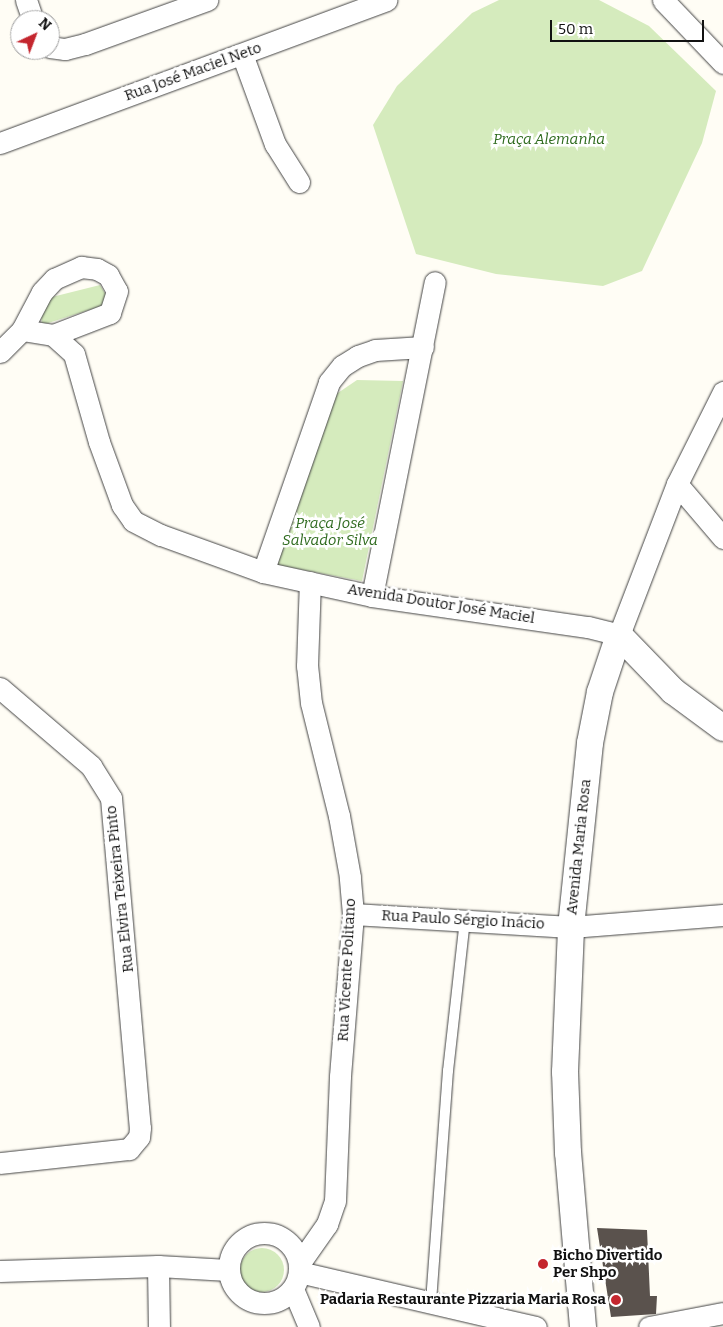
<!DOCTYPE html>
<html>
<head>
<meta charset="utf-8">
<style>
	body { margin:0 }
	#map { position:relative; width:723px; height:1327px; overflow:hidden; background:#fffdf5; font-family:Bitter,serif }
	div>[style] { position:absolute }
	.green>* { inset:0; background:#d5ebbd }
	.round { border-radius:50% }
	.building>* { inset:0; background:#5a524d }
	.roads { filter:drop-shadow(0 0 1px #444) drop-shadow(0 0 1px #444) }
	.service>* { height:10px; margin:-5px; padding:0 5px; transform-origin:5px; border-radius:5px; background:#fff }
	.minor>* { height:21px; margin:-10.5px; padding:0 10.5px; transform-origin:10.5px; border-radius:10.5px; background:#fff }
	.minor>.ring { margin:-10.5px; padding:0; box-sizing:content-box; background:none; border:21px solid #fff; border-radius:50% }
	.tertiary>* { height:26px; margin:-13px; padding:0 13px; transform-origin:13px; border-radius:13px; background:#fff }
	.dots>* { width:14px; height:14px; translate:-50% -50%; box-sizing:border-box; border:2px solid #fff; border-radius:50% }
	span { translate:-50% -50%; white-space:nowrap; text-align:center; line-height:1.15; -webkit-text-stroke:5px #fff; paint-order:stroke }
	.street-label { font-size:15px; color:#111 }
	.park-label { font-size:15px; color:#2f6b1f; font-style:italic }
	.poi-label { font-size:15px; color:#111; font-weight:700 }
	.left { translate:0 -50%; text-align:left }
	.right { translate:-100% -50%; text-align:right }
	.north { position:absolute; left:10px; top:10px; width:50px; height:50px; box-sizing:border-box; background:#fff; border:1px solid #a0a0a0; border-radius:50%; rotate:43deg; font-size:14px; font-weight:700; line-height:20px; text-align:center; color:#111 }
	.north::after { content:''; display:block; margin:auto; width:18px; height:22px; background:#c4262e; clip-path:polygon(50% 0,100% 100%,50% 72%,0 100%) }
	.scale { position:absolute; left:550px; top:20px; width:154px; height:22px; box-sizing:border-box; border:2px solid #111; border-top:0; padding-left:6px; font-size:15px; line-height:18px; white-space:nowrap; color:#111; -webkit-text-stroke:4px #fff; paint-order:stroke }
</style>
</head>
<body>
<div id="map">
	<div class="green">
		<i style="clip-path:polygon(499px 0,599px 0,649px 26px,716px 91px,702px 143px,642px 271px,603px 286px,496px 274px,416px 254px,373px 125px,397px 86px,472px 13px)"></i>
		<i style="clip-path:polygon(100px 285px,111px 303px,42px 325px,40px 300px)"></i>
		<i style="clip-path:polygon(357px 380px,403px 381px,362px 581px,277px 565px,326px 401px)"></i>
		<i class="round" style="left:240px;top:1248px;width:44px;height:44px"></i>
	</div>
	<div class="building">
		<i style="clip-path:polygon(597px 1228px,647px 1230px,650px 1296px,657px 1296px,656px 1314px,611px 1317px)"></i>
	</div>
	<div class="roads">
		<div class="service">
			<i style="left:431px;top:1302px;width:232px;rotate:-85.8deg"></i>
			<i style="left:448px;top:1071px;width:152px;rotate:-83.6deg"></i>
		</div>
		<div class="minor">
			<i style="left:26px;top:0;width:21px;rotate:71deg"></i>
			<i style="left:663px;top:0;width:87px;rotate:46.4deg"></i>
			<i style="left:50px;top:47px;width:15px;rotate:8deg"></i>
			<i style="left:65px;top:49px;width:21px;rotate:-14deg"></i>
			<i style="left:85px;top:44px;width:130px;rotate:-19.8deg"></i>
			<i style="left:242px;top:54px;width:96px;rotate:69.9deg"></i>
			<i style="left:275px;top:144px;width:45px;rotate:57.7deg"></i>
			<i style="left:0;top:143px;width:412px;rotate:-20.3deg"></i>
			<i style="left:22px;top:330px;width:43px;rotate:-62.2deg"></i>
			<i style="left:42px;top:292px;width:18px;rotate:-47deg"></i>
			<i style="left:54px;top:279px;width:30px;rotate:-24deg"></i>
			<i style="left:81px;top:267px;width:16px;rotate:7deg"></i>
			<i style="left:97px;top:269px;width:13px;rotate:29deg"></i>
			<i style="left:108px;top:275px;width:18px;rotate:61deg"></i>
			<i style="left:117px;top:291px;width:23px;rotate:108deg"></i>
			<i style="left:110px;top:313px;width:61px;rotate:158.9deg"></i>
			<i style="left:0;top:352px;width:31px;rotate:-45deg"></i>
			<i style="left:22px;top:330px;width:31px;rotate:9deg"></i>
			<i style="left:53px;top:335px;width:28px;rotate:42deg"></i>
			<i style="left:74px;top:354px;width:91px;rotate:74.1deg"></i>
			<i style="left:99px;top:442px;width:67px;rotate:69.9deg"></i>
			<i style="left:122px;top:505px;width:19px;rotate:55deg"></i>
			<i style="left:133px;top:521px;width:31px;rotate:27deg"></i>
			<i style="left:161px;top:535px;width:109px;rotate:19.9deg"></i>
			<i style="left:263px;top:572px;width:112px;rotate:12.4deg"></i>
			<i style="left:372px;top:596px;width:218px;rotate:8.2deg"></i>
			<i style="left:588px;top:627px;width:32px;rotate:14deg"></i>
			<i style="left:619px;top:635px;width:162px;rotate:-69deg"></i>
			<i style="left:677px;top:484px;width:103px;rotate:-63.4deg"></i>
			<i style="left:677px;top:484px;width:71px;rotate:49.6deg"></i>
			<i style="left:263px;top:572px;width:201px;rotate:-70.8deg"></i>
			<i style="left:329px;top:382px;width:21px;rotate:-51deg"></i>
			<i style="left:342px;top:366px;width:19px;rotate:-32deg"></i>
			<i style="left:358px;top:356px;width:18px;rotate:-19deg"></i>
			<i style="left:375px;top:350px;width:48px;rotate:-3.6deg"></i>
			<i style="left:372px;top:596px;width:320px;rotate:-78.7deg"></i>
			<i style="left:0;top:688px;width:120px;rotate:40.6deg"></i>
			<i style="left:91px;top:766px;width:38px;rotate:58deg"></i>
			<i style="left:111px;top:798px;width:331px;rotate:85deg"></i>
			<i style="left:140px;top:1128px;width:9px;rotate:96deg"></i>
			<i style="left:139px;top:1137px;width:16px;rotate:130deg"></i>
			<i style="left:129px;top:1149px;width:130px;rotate:173.8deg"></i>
			<i style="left:353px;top:914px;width:218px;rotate:3.4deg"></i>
			<i style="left:571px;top:927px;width:152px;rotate:-4.5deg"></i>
			<i class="ring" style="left:229px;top:1233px;width:49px;height:49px"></i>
			<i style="left:299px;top:1264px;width:49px;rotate:-55deg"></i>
			<i style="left:327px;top:1224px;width:24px;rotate:-71deg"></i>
			<i style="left:335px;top:1201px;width:125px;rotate:-87.7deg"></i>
			<i style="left:340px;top:1076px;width:163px;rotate:-85.4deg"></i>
			<i style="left:353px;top:914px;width:37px;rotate:-95deg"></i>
			<i style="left:350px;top:877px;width:62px;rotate:-100.2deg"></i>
			<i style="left:339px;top:816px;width:116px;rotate:-103.9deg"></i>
			<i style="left:311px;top:703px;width:37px;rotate:-96deg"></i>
			<i style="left:307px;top:666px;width:84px;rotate:-88deg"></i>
			<i style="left:158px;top:1266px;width:61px;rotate:89.1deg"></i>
			<i style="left:0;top:1271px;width:158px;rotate:-1.8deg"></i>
			<i style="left:158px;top:1266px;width:70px;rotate:3.3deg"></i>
			<i style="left:299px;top:1272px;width:243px;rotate:13.1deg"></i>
			<i style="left:293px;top:1289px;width:41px;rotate:67.2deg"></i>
			<i style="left:649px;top:1327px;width:75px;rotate:-10.7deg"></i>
		</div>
		<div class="tertiary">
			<i style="left:619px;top:635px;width:78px;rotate:46deg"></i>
			<i style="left:673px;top:691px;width:62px;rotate:36.5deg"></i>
			<i style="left:583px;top:1327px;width:175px;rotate:-94.9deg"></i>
			<i style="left:568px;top:1153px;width:81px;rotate:-92.1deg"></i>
			<i style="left:565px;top:1072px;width:145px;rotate:-87.6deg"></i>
			<i style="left:571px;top:927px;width:185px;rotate:-84.1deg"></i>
			<i style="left:590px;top:743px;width:52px;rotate:-78.9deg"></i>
			<i style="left:600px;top:692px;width:60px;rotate:-71.6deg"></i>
		</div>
	</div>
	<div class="dots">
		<i style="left:543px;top:1264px;background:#c4262e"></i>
		<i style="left:616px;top:1300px;background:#c4262e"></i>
	</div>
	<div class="street-label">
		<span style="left:193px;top:72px;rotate:-20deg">Rua José Maciel Neto</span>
		<span style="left:441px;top:604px;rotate:9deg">Avenida Doutor José Maciel</span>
		<span style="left:579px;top:847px;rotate:-84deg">Avenida Maria Rosa</span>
		<span style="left:120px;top:889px;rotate:-96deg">Rua Elvira Teixeira Pinto</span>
		<span style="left:463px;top:920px;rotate:3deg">Rua Paulo Sérgio Inácio</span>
		<span style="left:347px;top:970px;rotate:-87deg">Rua Vicente Politano</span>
	</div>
	<div class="park-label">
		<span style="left:549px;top:140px">Praça Alemanha</span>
		<span style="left:330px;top:532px">Praça José<br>Salvador Silva</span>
	</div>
	<div class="poi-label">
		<span class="left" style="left:553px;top:1264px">Bicho Divertido<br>Per Shpo</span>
		<span class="right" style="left:606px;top:1300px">Padaria Restaurante Pizzaria Maria Rosa</span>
	</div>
	<div class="north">N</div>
	<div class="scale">50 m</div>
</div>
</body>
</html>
